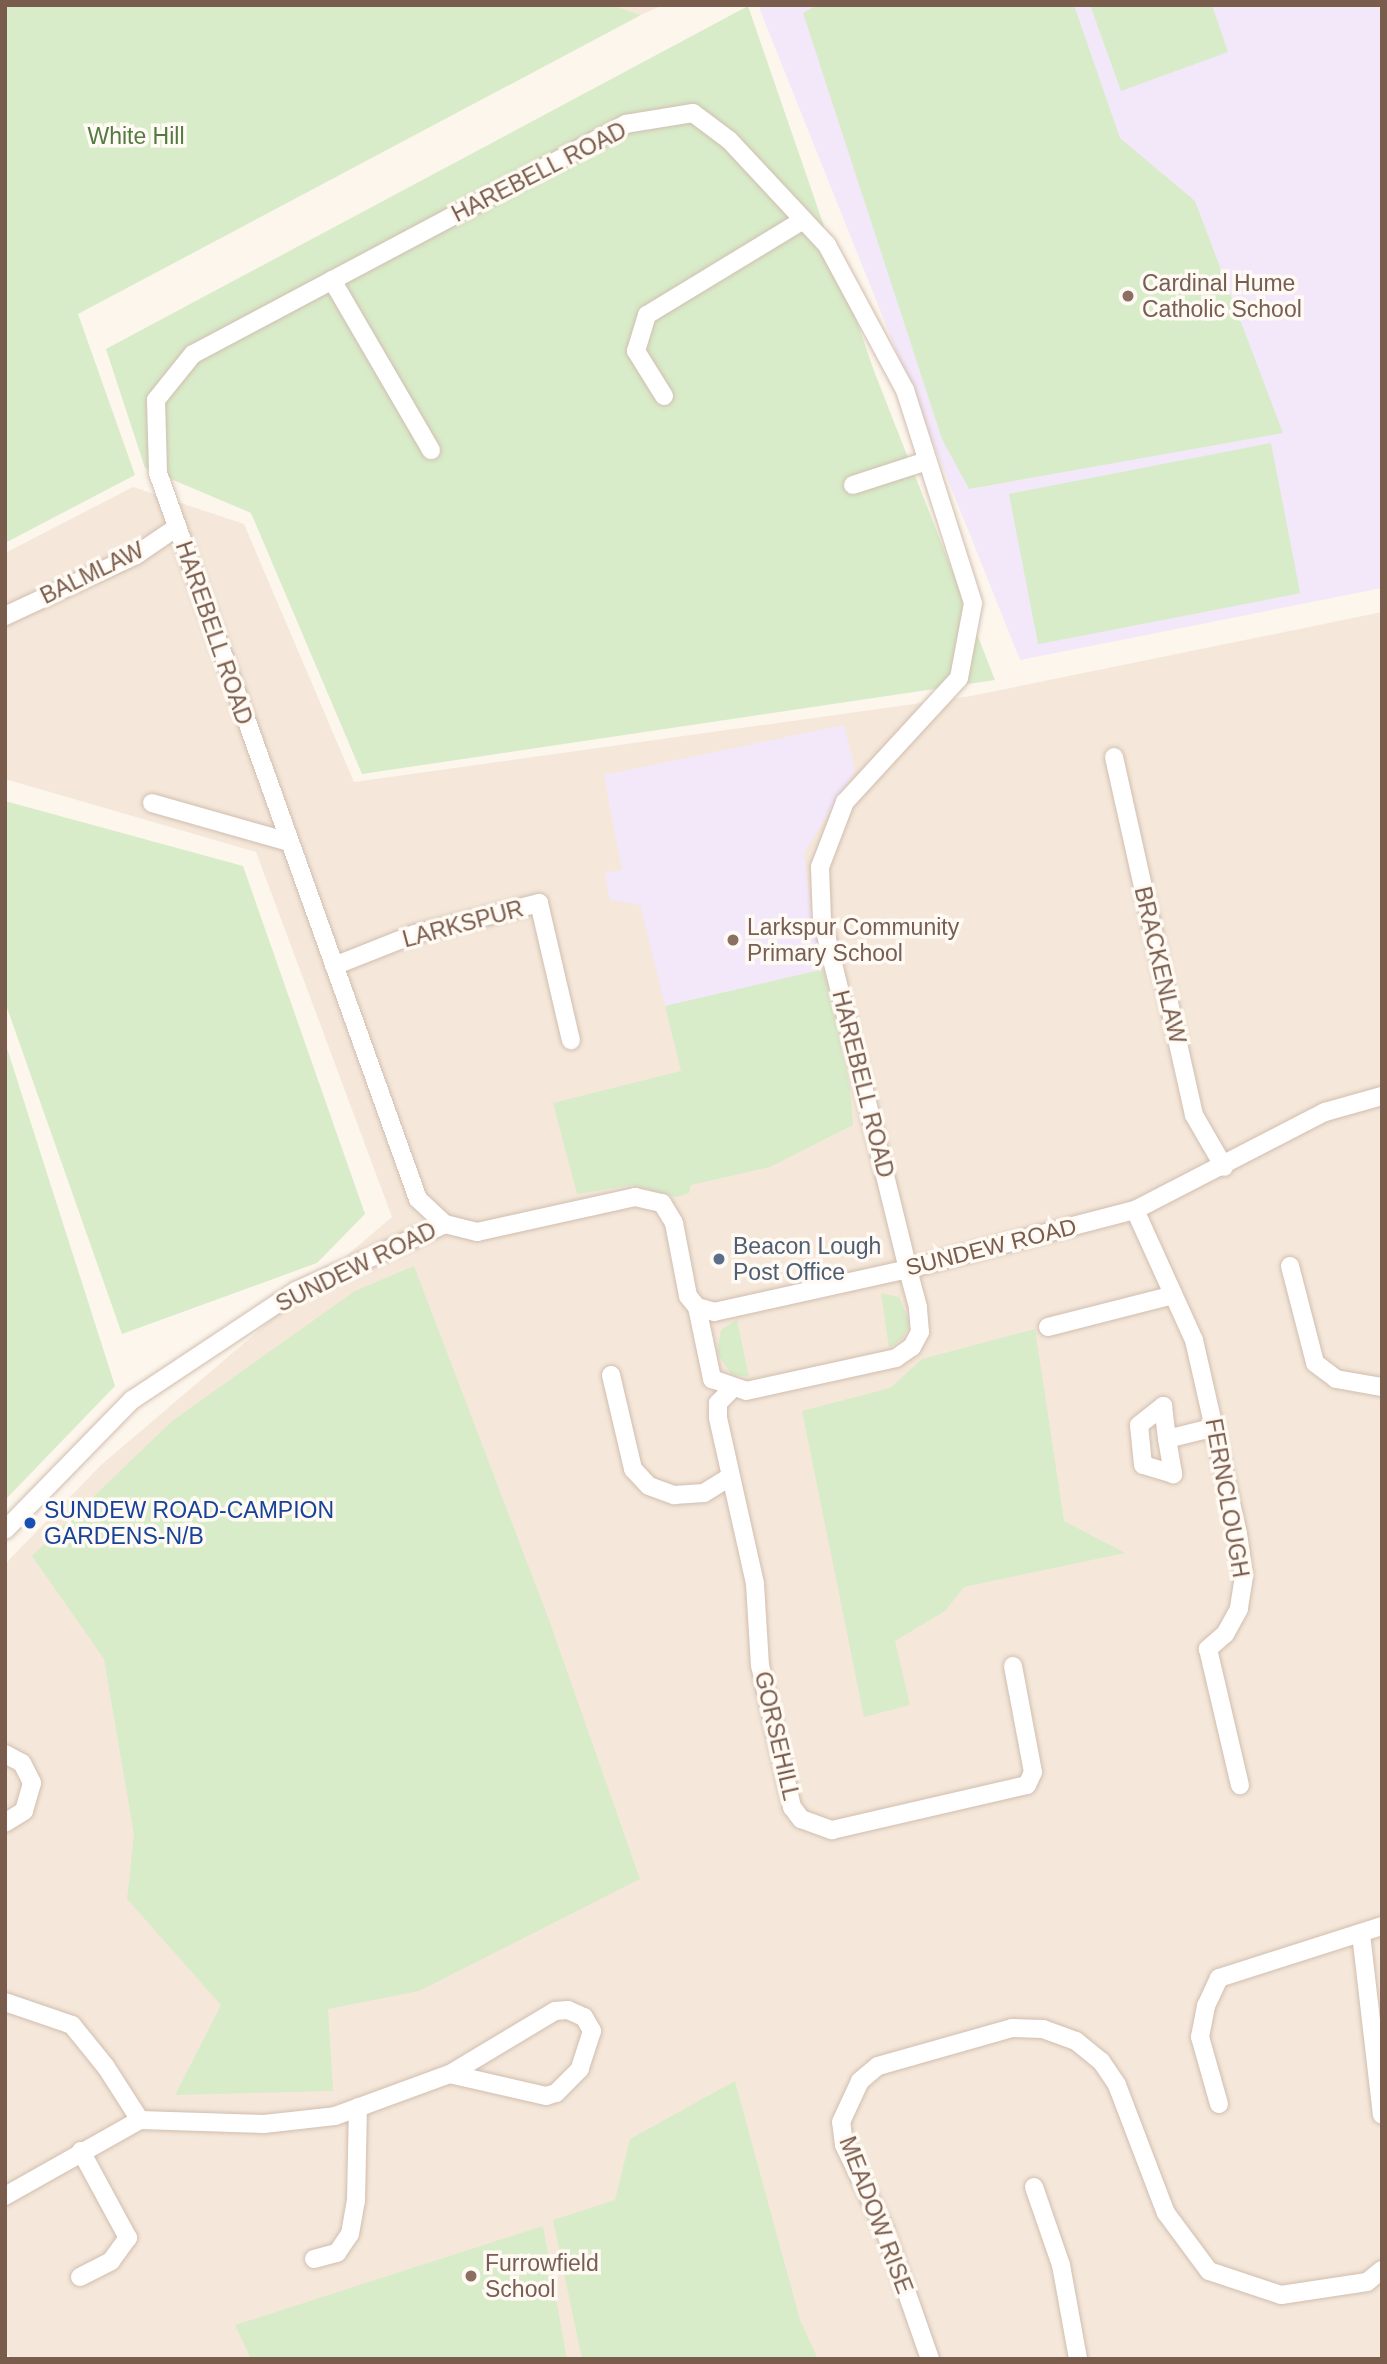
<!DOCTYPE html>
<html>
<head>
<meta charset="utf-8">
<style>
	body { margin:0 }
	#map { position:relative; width:1387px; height:2364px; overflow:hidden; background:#fdf6ec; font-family:Arial,sans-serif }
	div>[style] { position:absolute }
	.residential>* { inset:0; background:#f5e8da }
	.education>* { inset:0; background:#f3e8fa }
	.green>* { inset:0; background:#d8ecc9; transform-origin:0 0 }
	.roads { filter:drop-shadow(0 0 2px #d1beb0) drop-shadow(0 0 2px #d1beb0) }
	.street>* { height:18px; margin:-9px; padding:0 9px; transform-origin:9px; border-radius:9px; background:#fff }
	.dots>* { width:19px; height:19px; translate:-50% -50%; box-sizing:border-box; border:4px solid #fffaf3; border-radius:50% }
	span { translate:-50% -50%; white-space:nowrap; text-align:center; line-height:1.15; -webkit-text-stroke:7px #fffaf3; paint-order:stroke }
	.park-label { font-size:23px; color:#537a41 }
	.street-label { font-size:23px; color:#7a5c4d }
	.education-label { font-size:23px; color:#785e54 }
	.left { translate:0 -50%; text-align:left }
	.service-label { font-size:23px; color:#4e5e75 }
	.transit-label { font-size:23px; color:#164399 }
	.frame { position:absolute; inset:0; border:7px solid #7a5c4d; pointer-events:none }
</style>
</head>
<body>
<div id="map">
	<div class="residential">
		<i style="clip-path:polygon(612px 5px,663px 5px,641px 15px)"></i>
		<i style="clip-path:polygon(133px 487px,244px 524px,354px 782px,971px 696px,1382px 612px,1382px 2359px,11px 2359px,5px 2350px,5px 1564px,101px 1465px,392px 1217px,256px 852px,5px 779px,5px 553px)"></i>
	</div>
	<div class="education">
		<i style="clip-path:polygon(758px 5px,1382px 5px,1382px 588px,1020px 660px)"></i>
		<i style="clip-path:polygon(844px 725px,855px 771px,804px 853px,811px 910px,850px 1088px,694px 1121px,640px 905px,610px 900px,605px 873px,622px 870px,604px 775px)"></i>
	</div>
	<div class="green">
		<i style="clip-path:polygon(5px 5px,612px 5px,641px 15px,78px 314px,135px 475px,5px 543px)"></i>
		<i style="clip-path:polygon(817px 5px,1074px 5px,1120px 138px,1195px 201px,1283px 433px,969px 489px,942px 439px,803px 13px)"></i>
		<i style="clip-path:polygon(1090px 5px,1212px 5px,1228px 52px,1121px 91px)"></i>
		<i style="clip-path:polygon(748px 6px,874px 371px,995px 680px,362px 774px,251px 513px,145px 468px,106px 349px)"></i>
		<i style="left:1271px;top:443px;width:153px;height:267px;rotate:79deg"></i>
		<i style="clip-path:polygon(5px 801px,243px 866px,365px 1214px,317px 1263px,122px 1334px,5px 1002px)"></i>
		<i style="clip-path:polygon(824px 969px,850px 1088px,853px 1125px,770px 1167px,691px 1185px,689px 1193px,677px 1197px,632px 1185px,577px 1194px,553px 1103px,681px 1071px,665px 1006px)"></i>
		<i style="clip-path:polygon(5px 1042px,115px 1386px,5px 1500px)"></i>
		<i style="clip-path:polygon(414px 1266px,549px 1620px,640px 1879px,419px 1991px,328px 2009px,333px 2091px,175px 2095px,221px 2005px,127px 1899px,134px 1835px,104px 1659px,32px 1556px,172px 1421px,355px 1291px)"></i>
		<i style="clip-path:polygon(881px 1293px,899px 1297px,910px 1323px,903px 1338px,889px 1348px)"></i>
		<i style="clip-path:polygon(737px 1319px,738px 1325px,749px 1377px,731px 1374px,717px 1352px,721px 1330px)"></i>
		<i style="clip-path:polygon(1035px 1329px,1064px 1521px,1125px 1553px,964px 1587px,945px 1611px,895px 1641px,910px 1705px,864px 1717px,802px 1411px,890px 1388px,922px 1359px)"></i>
		<i style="clip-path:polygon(735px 2081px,800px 2320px,818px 2359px,582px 2359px,553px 2220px,615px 2200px,630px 2139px)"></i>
		<i style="clip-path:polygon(543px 2226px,567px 2359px,251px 2359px,235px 2325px)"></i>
	</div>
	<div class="roads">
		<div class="street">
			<i style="left:332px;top:280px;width:197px;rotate:59.8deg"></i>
			<i style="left:664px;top:396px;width:53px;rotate:-121.9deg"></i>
			<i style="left:636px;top:351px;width:38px;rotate:-73deg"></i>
			<i style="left:647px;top:315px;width:183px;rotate:-31.3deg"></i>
			<i style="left:853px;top:485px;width:78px;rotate:-18deg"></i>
			<i style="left:5px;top:616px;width:145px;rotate:-25deg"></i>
			<i style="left:136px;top:555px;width:50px;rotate:-34.3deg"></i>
			<i style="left:1114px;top:757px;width:367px;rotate:77.4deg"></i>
			<i style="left:1194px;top:1115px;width:60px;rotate:60deg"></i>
			<i style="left:152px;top:803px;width:142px;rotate:15.9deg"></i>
			<i style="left:334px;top:966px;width:87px;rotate:-21.6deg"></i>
			<i style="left:415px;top:934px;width:128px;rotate:-14deg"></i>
			<i style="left:539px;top:903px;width:141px;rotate:76.9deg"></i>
			<i style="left:1135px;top:1210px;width:143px;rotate:65.6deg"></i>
			<i style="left:1194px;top:1340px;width:199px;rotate:77.2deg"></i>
			<i style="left:1238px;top:1534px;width:42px;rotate:81.9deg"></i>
			<i style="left:1244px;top:1576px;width:33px;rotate:99deg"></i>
			<i style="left:1239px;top:1609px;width:29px;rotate:119deg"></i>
			<i style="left:1225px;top:1634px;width:23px;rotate:139deg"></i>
			<i style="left:1208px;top:1649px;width:140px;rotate:76.8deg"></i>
			<i style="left:1290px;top:1266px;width:100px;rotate:75.5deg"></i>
			<i style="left:1315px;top:1363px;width:26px;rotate:37deg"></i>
			<i style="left:1336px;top:1379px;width:47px;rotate:9.9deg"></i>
			<i style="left:697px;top:1307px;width:74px;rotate:78.2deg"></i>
			<i style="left:712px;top:1379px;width:36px;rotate:19deg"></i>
			<i style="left:746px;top:1391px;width:154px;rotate:-12.4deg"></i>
			<i style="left:896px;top:1358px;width:19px;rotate:-35deg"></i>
			<i style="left:912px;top:1347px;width:17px;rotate:-62deg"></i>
			<i style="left:920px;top:1332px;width:25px;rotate:-95deg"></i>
			<i style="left:918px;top:1307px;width:39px;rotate:-105deg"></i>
			<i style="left:908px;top:1269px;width:359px;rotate:-103.8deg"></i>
			<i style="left:822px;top:920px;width:53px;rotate:-92.2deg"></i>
			<i style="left:820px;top:867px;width:70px;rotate:-69deg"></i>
			<i style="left:845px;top:802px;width:168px;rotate:-47.4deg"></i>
			<i style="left:959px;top:678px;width:76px;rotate:-79.4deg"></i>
			<i style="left:973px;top:603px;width:224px;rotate:-107.7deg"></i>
			<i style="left:905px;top:390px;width:165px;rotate:-118.3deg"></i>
			<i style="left:827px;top:245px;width:144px;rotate:-133deg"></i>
			<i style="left:729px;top:140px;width:45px;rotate:-143.1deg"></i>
			<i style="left:693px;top:113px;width:68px;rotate:170.7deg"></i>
			<i style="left:626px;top:124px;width:490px;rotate:152deg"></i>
			<i style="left:193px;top:354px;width:59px;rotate:128.8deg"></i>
			<i style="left:156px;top:400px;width:73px;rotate:88.4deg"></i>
			<i style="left:158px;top:473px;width:771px;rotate:70.3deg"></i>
			<i style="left:418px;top:1199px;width:37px;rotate:43deg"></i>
			<i style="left:445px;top:1224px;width:33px;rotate:14deg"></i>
			<i style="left:477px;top:1232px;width:162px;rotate:-12.5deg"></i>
			<i style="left:635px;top:1197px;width:28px;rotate:13deg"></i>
			<i style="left:662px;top:1203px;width:23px;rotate:59deg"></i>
			<i style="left:674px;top:1223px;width:74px;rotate:79.1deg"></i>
			<i style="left:688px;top:1296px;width:14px;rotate:51deg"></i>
			<i style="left:697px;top:1307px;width:18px;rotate:16deg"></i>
			<i style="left:714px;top:1312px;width:199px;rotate:-12.5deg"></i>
			<i style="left:908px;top:1269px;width:235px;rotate:-14.6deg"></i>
			<i style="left:1135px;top:1210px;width:214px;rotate:-27.3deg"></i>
			<i style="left:1325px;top:1112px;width:59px;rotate:-15.7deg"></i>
			<i style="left:1048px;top:1327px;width:126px;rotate:-14.3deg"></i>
			<i style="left:611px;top:1375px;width:97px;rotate:76.8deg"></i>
			<i style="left:633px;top:1469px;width:23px;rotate:47deg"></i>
			<i style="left:649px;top:1486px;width:27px;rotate:20deg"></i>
			<i style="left:674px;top:1495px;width:30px;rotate:-4deg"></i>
			<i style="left:704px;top:1493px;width:31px;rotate:-32deg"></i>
			<i style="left:732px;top:1389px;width:20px;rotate:135deg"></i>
			<i style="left:718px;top:1403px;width:15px;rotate:90deg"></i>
			<i style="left:718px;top:1418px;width:170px;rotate:77.4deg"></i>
			<i style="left:755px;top:1584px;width:81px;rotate:86.5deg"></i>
			<i style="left:760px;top:1665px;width:146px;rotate:77.3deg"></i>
			<i style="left:792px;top:1807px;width:15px;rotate:53deg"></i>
			<i style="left:801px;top:1819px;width:33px;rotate:20deg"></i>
			<i style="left:832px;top:1830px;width:200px;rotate:-13deg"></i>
			<i style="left:1027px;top:1785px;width:14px;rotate:-65deg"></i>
			<i style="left:1033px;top:1772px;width:108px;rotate:-100.7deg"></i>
			<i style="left:1167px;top:1439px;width:36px;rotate:80deg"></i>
			<i style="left:1173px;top:1474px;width:31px;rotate:-163deg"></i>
			<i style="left:1143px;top:1465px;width:40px;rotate:-95.7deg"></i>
			<i style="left:1139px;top:1425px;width:31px;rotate:-38deg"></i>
			<i style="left:1163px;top:1406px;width:33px;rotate:83deg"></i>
			<i style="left:1167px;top:1439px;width:50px;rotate:-13.8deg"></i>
			<i style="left:5px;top:1530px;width:182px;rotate:-45.7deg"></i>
			<i style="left:132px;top:1400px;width:197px;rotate:-33.6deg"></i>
			<i style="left:296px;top:1291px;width:163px;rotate:-24.2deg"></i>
			<i style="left:5px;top:1754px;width:19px;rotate:28deg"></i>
			<i style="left:22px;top:1763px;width:22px;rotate:63deg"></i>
			<i style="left:32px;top:1783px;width:29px;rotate:106deg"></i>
			<i style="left:24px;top:1811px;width:22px;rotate:148deg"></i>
			<i style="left:1361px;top:1934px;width:182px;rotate:83.4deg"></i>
			<i style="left:5px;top:2002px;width:71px;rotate:18.9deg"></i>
			<i style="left:72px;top:2025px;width:54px;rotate:51deg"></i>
			<i style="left:106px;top:2067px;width:63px;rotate:57.3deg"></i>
			<i style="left:1219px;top:2104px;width:70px;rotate:-105.8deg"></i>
			<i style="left:1200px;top:2037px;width:32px;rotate:-79deg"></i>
			<i style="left:1206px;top:2006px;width:31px;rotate:-65deg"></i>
			<i style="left:1219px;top:1978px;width:171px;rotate:-17.7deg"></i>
			<i style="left:1034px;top:2187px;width:83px;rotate:70.9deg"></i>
			<i style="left:1061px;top:2265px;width:96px;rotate:79.7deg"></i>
			<i style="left:5px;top:2196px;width:155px;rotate:-29.4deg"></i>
			<i style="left:140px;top:2120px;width:124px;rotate:1.8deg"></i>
			<i style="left:264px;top:2124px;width:71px;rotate:-6.4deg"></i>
			<i style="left:335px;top:2116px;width:122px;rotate:-20.1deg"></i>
			<i style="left:450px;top:2074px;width:122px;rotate:-31deg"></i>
			<i style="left:555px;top:2011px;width:13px;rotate:-4deg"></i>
			<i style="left:568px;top:2010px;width:17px;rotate:24deg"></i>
			<i style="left:584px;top:2017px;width:16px;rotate:60deg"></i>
			<i style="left:592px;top:2031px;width:40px;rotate:108deg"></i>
			<i style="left:580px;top:2069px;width:34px;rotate:135deg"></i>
			<i style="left:556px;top:2093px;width:10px;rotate:163deg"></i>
			<i style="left:546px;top:2096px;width:98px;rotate:-167.1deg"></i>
			<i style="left:314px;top:2259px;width:24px;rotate:-15deg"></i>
			<i style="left:337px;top:2253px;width:23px;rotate:-56deg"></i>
			<i style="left:350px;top:2234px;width:34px;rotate:-80deg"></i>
			<i style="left:356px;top:2201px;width:94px;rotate:-88.8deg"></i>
			<i style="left:80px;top:2277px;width:35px;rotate:-27deg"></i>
			<i style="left:111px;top:2261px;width:29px;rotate:-54deg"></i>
			<i style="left:128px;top:2238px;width:99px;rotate:-118.4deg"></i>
			<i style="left:930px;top:2359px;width:139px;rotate:-109.3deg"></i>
			<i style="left:884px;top:2228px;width:92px;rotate:-115.7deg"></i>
			<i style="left:844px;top:2145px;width:23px;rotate:-97deg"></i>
			<i style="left:841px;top:2122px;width:45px;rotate:-65.1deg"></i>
			<i style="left:860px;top:2081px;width:23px;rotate:-40deg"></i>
			<i style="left:878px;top:2066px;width:139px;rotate:-15.8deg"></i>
			<i style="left:1012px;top:2028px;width:31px;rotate:2deg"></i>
			<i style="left:1043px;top:2029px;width:35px;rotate:20deg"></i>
			<i style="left:1076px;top:2041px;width:32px;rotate:39deg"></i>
			<i style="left:1101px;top:2061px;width:29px;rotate:56deg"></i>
			<i style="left:1117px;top:2085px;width:137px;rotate:69.1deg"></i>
			<i style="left:1166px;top:2213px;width:72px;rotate:53.4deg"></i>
			<i style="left:1209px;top:2271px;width:76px;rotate:18.4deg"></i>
			<i style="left:1281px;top:2295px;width:87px;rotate:-8.6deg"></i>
			<i style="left:1367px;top:2282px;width:19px;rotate:-39deg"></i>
		</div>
	</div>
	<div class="dots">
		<i style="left:1128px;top:296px;background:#8d6e63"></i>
		<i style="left:733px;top:940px;background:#8d6e63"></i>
		<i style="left:719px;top:1259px;background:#5c6f8a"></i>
		<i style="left:30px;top:1523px;background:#1a4fb4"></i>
		<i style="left:471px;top:2276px;background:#8d6e63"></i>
	</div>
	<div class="park-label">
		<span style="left:136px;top:136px">White Hill</span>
	</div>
	<div class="street-label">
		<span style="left:539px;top:172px;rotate:-27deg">HAREBELL ROAD</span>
		<span style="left:92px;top:573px;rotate:-26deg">BALMLAW</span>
		<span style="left:214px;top:633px;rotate:71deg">HAREBELL ROAD</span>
		<span style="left:463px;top:924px;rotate:-15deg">LARKSPUR</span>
		<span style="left:1160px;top:965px;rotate:77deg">BRACKENLAW</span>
		<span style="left:863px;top:1084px;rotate:76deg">HAREBELL ROAD</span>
		<span style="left:991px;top:1247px;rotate:-14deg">SUNDEW ROAD</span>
		<span style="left:356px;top:1267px;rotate:-26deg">SUNDEW ROAD</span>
		<span style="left:1227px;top:1498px;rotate:80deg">FERNCLOUGH</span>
		<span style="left:777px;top:1736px;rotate:77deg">GORSEHILL</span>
		<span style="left:876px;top:2215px;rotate:69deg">MEADOW RISE</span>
	</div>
	<div class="education-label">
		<span class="left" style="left:1142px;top:296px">Cardinal Hume<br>Catholic School</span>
		<span class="left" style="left:747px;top:940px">Larkspur Community<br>Primary School</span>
		<span class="left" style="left:485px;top:2276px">Furrowfield<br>School</span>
	</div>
	<div class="service-label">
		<span class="left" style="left:733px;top:1259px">Beacon Lough<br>Post Office</span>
	</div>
	<div class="transit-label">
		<span class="left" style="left:44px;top:1523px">SUNDEW ROAD-CAMPION<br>GARDENS-N/B</span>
	</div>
	<div class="frame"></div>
</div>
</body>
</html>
